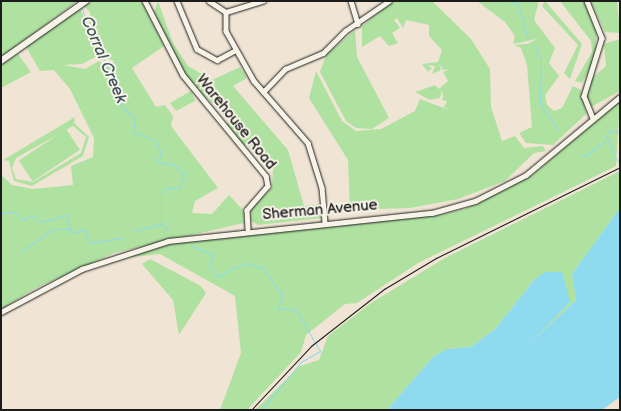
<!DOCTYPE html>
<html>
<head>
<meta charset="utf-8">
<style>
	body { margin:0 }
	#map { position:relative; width:621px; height:411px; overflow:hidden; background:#f0e5d4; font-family:"Balsamiq Sans",sans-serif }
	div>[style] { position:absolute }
	.green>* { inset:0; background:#afe1a1; transform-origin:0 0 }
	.water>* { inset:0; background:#8edaee }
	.stream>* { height:1px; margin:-0.5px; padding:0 0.5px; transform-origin:0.5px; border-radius:0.5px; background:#8edaee }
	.roads { filter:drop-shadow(0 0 1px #1c1c1c) drop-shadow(0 0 1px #1c1c1c) }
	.minor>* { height:4.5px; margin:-2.25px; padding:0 2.25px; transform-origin:2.25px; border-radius:2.25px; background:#f7f3e8 }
	.major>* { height:5.5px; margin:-2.75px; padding:0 2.75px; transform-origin:2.75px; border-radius:2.75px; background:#f7f3e8 }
	.rail>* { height:1px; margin:-0.5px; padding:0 0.5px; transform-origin:0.5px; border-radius:0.5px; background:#1c1c1c }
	span { translate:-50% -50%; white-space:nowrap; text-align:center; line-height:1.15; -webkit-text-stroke:4px #f7f3e8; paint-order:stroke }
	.street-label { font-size:15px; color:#1c1c1c }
	.water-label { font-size:16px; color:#3e555b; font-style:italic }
	.frame { position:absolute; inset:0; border:2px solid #1c1c1c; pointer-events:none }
</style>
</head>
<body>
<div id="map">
	<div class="green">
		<i style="clip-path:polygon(1px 1px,75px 1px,76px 2px,1px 57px)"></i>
		<i style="clip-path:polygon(92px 1px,141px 1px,164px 46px,132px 68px,156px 107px,165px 105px,173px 116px,171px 126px,218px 188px,195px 201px,192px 213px,212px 214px,229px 195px,243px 210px,244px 223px,114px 253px,36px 288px,1px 309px,1px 175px,12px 185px,33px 189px,73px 185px,71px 166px,93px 157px,94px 138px,70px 89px,54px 70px,40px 71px,26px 47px,80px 8px,99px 55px,82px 64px,63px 65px,85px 69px,99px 61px,104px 65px,115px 61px,105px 58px,89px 29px,90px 12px,83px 6px)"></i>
		<i style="clip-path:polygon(158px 1px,173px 43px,188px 66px,212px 80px,240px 67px,247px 78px,233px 86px,288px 150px,304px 206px,320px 204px,321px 218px,258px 225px,251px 221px,251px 208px,272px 188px,273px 167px,256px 148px,243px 144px,226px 126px,229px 120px,186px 77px,153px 15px)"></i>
		<i style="clip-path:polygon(393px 1px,432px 1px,471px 39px,490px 69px,491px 107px,502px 141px,515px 136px,524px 148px,543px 146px,546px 151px,534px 153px,505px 181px,458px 199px,410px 208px,350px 210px,348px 160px,309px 98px,316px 71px,342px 121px,356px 131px,381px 129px,415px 111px,420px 99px,449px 110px,444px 107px,447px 101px,442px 100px,443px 96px,442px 90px,440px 98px,430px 100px,415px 92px,435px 85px,439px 89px,448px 81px,443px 72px,450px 69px,443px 70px,439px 64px,441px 70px,432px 74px,435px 66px,427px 65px,432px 68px,428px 72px,422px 64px,438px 62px,442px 50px,429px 36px,429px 25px,406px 20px,403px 28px,397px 18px,394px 20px,400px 28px,392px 33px,398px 43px,389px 46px,380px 36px,362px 47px,362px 26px)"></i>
		<i style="clip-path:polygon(477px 1px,539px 1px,534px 20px,555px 48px,549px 63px,559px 76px,545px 95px,547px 105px,554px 111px,562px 108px,573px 86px,581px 90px,586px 114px,553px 145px,526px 143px,519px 133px,532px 127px,527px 65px,521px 48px,514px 45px,527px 44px,537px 39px,513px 44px,515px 36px,505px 22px)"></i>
		<i style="clip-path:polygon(545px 1px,582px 44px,570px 79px,564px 73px,578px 45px,542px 6px)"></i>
		<i style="clip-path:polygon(560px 1px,584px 1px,597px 26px,595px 60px,582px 83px,575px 81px,592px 52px,591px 41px)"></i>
		<i style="clip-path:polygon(591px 1px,617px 1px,620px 33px,605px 32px)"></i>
		<i style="clip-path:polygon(355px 30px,357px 57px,389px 118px,372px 129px,356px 128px,346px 121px,320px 72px,326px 55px)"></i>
		<i style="clip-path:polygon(620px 39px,620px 91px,591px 107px,585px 94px,591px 79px,606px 66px,604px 44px)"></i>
		<i style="clip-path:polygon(18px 54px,31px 72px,1px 88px,1px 65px)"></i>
		<i style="clip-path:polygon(191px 91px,195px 101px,176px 111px,170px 103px)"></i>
		<i style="clip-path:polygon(620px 100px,616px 166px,418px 263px,357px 303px,345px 304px,306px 335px,301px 352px,247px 410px,220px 410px,241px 353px,235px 296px,160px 254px,123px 258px,171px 242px,441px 215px,465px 209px,534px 174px)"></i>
		<i style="clip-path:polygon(evenodd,75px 117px,74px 123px,89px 137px,83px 156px,32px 186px,14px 181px,9px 161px,3px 160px,75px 117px,73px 126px,86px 137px,81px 153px,33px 182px,16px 179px,12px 168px,16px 158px,73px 126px)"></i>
		<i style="left:66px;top:129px;width:25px;height:57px;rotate:56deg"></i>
		<i style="clip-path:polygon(620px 171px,620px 208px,572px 274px,576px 300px,529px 344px,570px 302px,534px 280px,495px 329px,471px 347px,447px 349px,433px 357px,387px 410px,255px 410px,300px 366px,319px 360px,328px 336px,371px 303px,445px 258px)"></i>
		<i style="clip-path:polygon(150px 259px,201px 286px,206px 293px,179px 335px,173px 300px,142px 264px)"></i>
	</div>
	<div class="water">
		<i style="clip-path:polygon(620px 208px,620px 397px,602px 410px,387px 410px,433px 357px,447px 349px,471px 347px,495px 329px,534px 280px,545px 272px,562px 272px,570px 302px,529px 344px,576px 300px,572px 274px)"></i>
	</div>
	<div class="stream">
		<i style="left:510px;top:1px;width:9px;rotate:21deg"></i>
		<i style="left:518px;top:4px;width:35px;rotate:74deg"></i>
		<i style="left:82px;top:8px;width:28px;rotate:75deg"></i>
		<i style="left:89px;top:35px;width:39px;rotate:59deg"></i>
		<i style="left:109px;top:68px;width:20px;rotate:81deg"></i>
		<i style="left:112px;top:88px;width:22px;rotate:63deg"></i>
		<i style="left:122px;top:108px;width:17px;rotate:40deg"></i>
		<i style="left:135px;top:119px;width:13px;rotate:99deg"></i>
		<i style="left:133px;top:132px;width:22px;rotate:21deg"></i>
		<i style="left:154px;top:140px;width:15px;rotate:62deg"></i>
		<i style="left:161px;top:153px;width:10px;rotate:114deg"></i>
		<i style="left:157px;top:162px;width:15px;rotate:8deg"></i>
		<i style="left:172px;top:164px;width:15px;rotate:37deg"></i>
		<i style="left:184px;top:173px;width:16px;rotate:108deg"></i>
		<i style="left:179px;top:188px;width:14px;rotate:180deg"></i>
		<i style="left:165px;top:188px;width:6px;rotate:129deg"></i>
		<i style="left:161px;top:193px;width:29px;rotate:90deg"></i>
		<i style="left:161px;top:222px;width:11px;rotate:52deg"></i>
		<i style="left:533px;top:45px;width:16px;rotate:60deg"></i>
		<i style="left:541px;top:59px;width:45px;rotate:91.3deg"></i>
		<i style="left:540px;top:104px;width:32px;rotate:55deg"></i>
		<i style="left:580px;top:155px;width:5px;rotate:11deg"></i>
		<i style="left:585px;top:156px;width:26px;rotate:-37deg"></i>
		<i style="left:615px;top:155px;width:21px;rotate:-115deg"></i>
		<i style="left:606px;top:136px;width:8px;rotate:-50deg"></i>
		<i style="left:611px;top:130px;width:9px;rotate:13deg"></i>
		<i style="left:616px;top:158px;width:8px;rotate:60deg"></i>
		<i style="left:1px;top:212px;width:14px"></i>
		<i style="left:15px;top:212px;width:12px;rotate:42deg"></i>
		<i style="left:24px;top:220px;width:10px;rotate:-29deg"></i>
		<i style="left:33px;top:215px;width:10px;rotate:45deg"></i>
		<i style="left:40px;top:222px;width:28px;rotate:-15deg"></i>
		<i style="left:67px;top:215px;width:18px;rotate:77deg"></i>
		<i style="left:71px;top:233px;width:13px;rotate:-13deg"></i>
		<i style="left:84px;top:230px;width:14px;rotate:65deg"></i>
		<i style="left:90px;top:243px;width:33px;rotate:-9deg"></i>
		<i style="left:133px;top:231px;width:29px;rotate:-14deg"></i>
		<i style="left:192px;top:246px;width:23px;rotate:23deg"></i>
		<i style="left:213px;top:255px;width:12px;rotate:110deg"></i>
		<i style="left:209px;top:266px;width:14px;rotate:54deg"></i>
		<i style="left:217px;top:277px;width:31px;rotate:-27deg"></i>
		<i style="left:245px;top:263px;width:18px;rotate:16deg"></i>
		<i style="left:262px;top:268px;width:34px;rotate:53deg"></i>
		<i style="left:282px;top:295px;width:14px;rotate:107deg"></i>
		<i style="left:278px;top:308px;width:18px;rotate:6deg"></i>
		<i style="left:296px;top:310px;width:48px;rotate:59.7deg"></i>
		<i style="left:320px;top:351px;width:22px;rotate:150deg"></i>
		<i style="left:301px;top:362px;width:62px;rotate:129.8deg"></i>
		<i style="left:21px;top:252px;width:39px;rotate:-36deg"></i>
		<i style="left:53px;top:229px;width:16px"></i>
	</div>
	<div class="roads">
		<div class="minor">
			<i style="left:145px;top:1px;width:83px;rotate:62.8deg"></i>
			<i style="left:183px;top:75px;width:131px;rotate:50.6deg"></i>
			<i style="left:266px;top:176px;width:10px;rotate:79deg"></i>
			<i style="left:268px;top:186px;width:32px;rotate:131deg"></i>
			<i style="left:247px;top:210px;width:19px;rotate:87deg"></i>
			<i style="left:177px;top:1px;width:52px;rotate:67.4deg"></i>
			<i style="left:197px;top:49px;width:23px;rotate:29deg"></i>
			<i style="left:217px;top:60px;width:21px;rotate:-28deg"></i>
			<i style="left:209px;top:1px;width:20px;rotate:33deg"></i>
			<i style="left:351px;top:1px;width:24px;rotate:73deg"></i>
			<i style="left:587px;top:1px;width:40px;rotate:68deg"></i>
			<i style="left:602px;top:38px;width:61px;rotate:107.2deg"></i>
			<i style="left:584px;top:96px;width:24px;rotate:68deg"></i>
			<i style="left:226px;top:12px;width:19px;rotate:90deg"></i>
			<i style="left:226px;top:31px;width:57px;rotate:60.8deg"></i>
			<i style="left:254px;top:81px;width:82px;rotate:48.9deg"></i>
			<i style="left:308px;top:143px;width:47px;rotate:72.7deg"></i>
			<i style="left:322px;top:188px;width:34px;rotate:85deg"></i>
			<i style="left:226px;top:12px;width:39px;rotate:-17deg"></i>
			<i style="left:263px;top:92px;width:32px;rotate:-46deg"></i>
			<i style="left:285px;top:69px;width:41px;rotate:-22.8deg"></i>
			<i style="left:323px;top:53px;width:31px;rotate:-45deg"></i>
			<i style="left:345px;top:31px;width:53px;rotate:-34.3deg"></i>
			<i style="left:1px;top:312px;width:92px;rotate:-28deg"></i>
			<i style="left:82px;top:269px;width:90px;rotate:-18deg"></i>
			<i style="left:168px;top:241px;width:265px;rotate:-6.1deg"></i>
			<i style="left:432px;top:213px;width:45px;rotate:-15.6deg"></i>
			<i style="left:475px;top:201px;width:57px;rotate:-27deg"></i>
			<i style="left:526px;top:175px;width:122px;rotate:-39.7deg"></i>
		</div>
		<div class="major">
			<i style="left:1px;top:61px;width:104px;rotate:-35.2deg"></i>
		</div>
	</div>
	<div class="rail">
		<i style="left:251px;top:410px;width:88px;rotate:-46.8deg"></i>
		<i style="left:311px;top:346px;width:93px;rotate:-38deg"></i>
		<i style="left:384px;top:289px;width:61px;rotate:-30.8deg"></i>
		<i style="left:436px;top:258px;width:205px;rotate:-26.3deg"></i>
	</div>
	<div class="street-label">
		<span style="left:236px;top:122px;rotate:51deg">Warehouse Road</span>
		<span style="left:320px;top:210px;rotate:-5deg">Sherman Avenue</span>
	</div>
	<div class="water-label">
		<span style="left:103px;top:60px;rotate:67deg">Corral Creek</span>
	</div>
	<div class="frame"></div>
</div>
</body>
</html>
